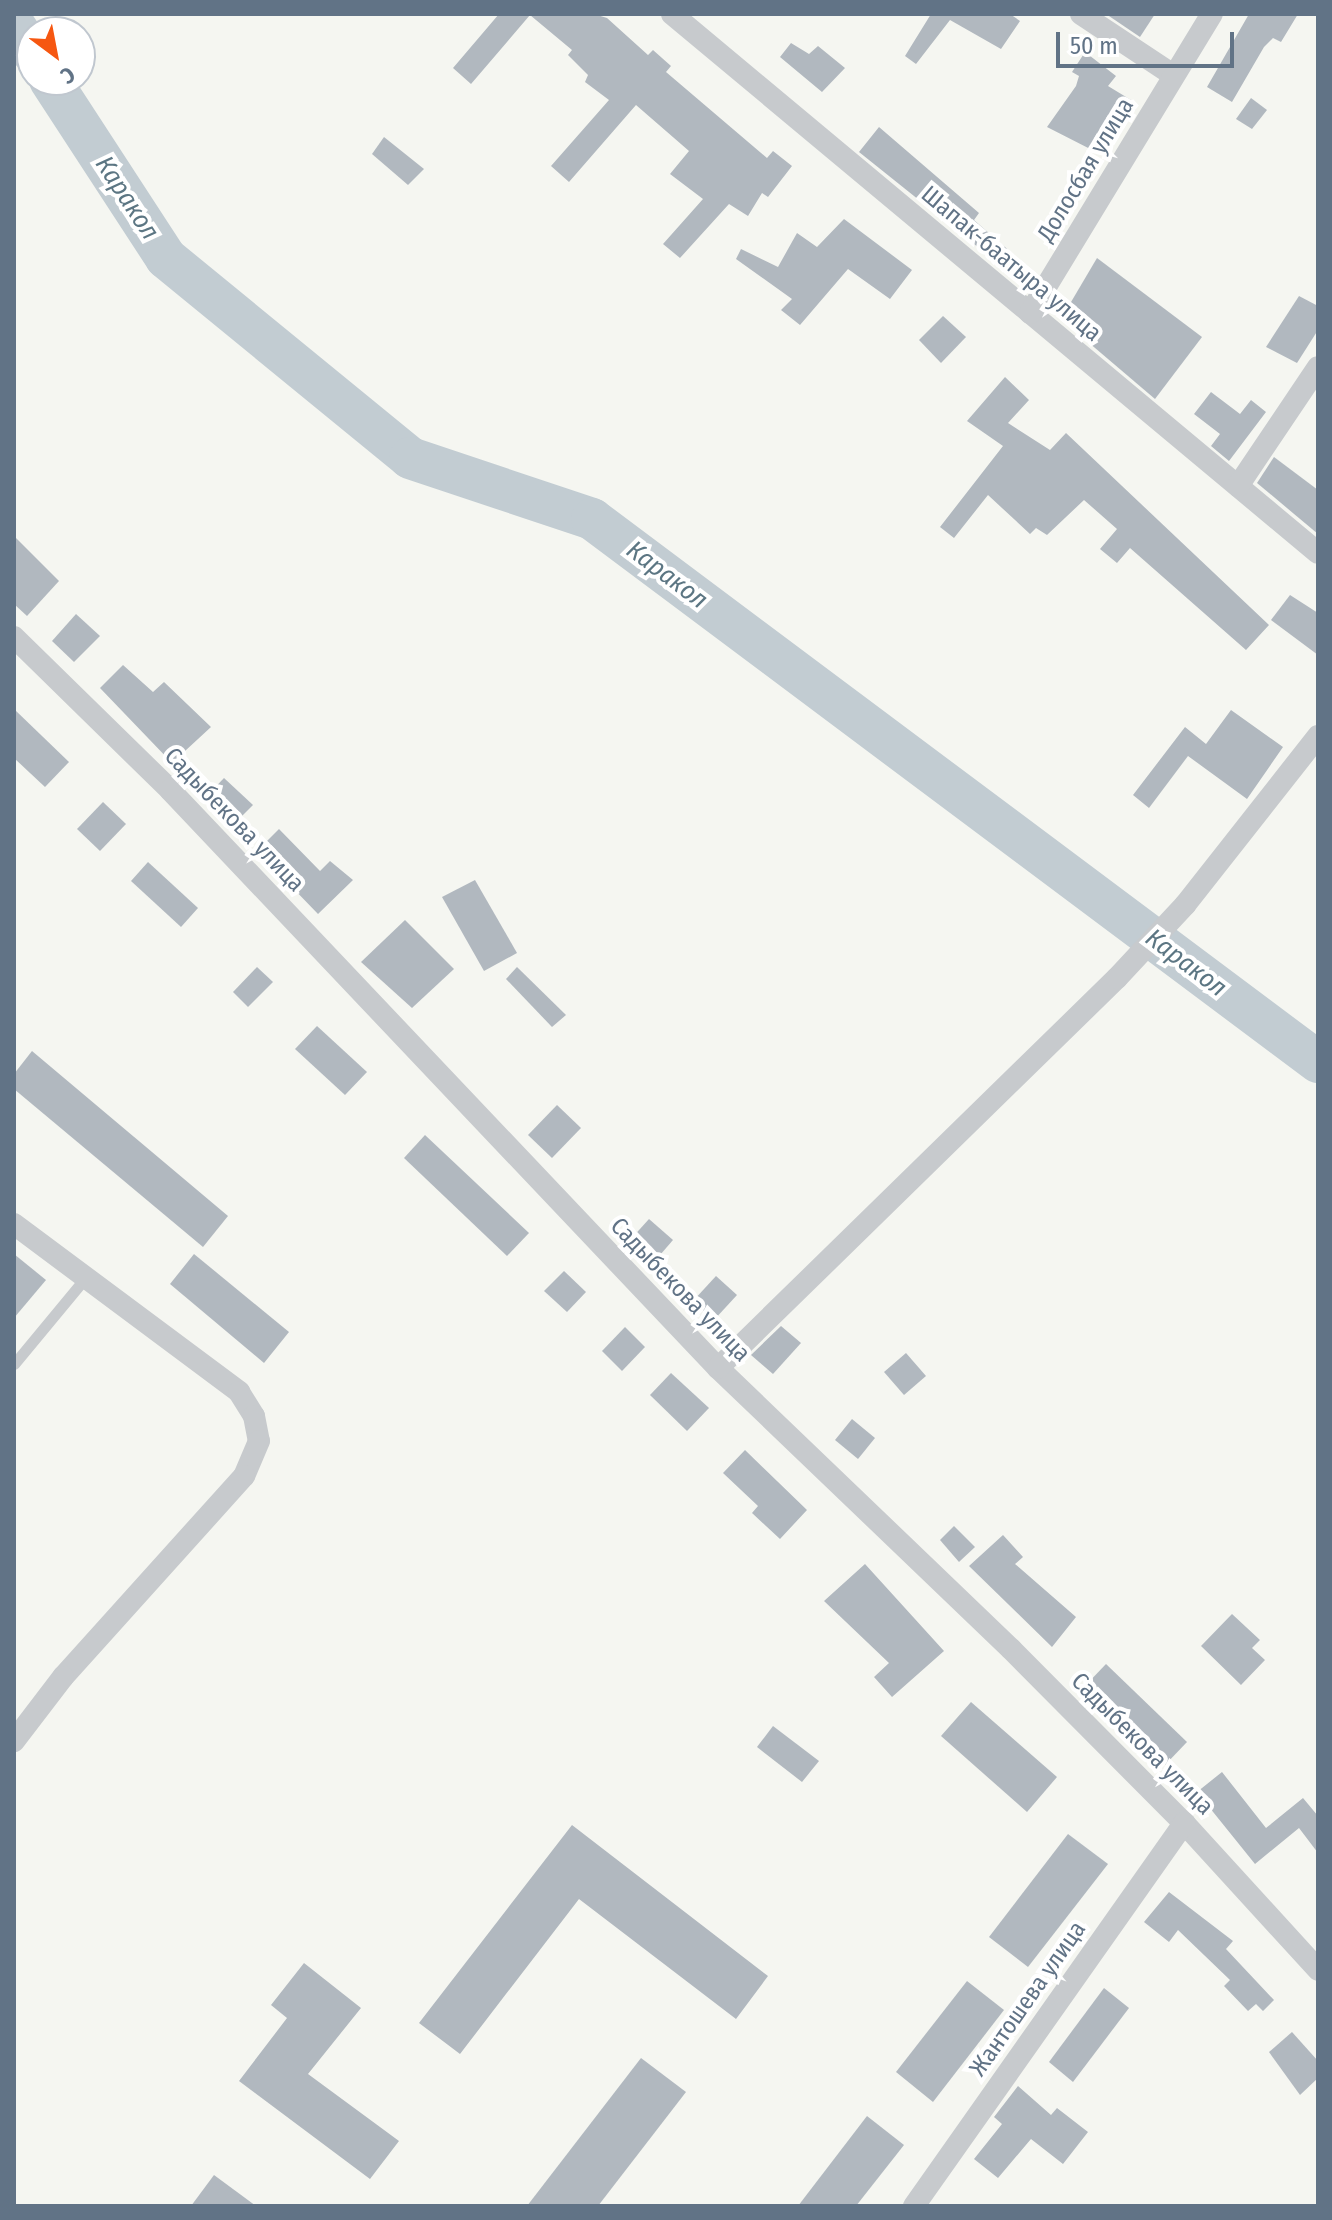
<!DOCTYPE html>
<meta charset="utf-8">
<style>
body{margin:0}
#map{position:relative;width:1332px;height:2220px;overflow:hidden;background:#f5f6f1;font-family:"Fira Sans Condensed",sans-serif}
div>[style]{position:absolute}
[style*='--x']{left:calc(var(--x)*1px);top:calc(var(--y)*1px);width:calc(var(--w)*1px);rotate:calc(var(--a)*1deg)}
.river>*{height:42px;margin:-21px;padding:0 21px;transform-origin:21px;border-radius:21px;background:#c2ccd2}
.building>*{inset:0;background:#b1b8bf}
.lane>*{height:11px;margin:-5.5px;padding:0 5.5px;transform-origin:5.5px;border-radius:5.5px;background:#c7cacd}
.street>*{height:22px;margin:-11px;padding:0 11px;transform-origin:11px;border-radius:11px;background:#c7cacd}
span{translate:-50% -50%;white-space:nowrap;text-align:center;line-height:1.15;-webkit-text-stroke:8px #fff;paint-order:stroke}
.street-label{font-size:24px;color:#617386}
.water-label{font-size:26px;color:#5c7683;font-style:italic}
.frame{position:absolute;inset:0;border:16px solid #617386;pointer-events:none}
.north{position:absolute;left:16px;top:16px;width:80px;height:80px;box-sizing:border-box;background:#fff;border:2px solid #c0c7cf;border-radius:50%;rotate:148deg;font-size:22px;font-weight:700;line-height:32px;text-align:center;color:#617386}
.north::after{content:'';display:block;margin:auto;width:28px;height:36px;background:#f65711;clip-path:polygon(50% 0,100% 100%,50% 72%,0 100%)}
.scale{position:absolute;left:1056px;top:32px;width:178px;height:36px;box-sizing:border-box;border:4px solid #617386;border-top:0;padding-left:10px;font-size:24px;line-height:28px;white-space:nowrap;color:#617386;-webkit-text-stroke:6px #fff;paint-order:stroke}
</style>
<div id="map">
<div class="river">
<i style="--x:14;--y:25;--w:32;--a:56"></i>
<i style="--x:50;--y:80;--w:212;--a:56.9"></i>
<i style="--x:166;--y:258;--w:315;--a:39.3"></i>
<i style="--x:410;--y:458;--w:192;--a:18.5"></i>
<i style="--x:592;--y:519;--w:907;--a:36.79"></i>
</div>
<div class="building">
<i style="clip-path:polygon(499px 14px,594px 14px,607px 18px,648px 55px,653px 50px,671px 66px,666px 72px,767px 158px,773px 151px,792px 166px,768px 197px,762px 193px,748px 216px,729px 204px,680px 258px,663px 244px,703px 199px,670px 174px,689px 151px,636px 105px,569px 182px,551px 166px,609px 100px,585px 82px,588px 75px,568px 55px,572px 50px,530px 15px,471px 84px,453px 68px)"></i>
<i style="clip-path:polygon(931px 14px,1010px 14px,1020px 21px,1001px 49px,950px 20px,916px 64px,905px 56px)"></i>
<i style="clip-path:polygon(1106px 14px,1155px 14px,1140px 37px)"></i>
<i style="clip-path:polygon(1249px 14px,1298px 14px,1281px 42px,1273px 38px,1264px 47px,1232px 102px,1207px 87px)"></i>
<i style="clip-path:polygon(791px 43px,809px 54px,818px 46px,845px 68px,822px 92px,780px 57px)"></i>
<i style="clip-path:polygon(1085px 52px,1116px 76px,1108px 86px,1131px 100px,1098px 153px,1047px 127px,1076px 86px,1079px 76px,1072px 72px)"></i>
<i style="clip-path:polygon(1251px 98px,1267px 110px,1252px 129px,1236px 119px)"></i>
<i style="clip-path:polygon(879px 127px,979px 213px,974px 220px,1037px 275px,1029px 288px,859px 152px)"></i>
<i style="clip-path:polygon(384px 137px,424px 169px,408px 185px,372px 154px)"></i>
<i style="clip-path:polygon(844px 219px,912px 270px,890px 299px,848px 269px,800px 325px,781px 310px,792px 299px,736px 259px,741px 249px,778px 267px,797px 233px,817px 247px)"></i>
<i style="clip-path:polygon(1097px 258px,1202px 337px,1155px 399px,1061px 319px)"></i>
<i style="clip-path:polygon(1299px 296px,1318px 306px,1318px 330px,1297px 363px,1266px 347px)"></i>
<i style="clip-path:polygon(943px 316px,966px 337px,941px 363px,919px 340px)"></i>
<i style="clip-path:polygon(1005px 377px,1029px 400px,1008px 423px,1050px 450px,1066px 433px,1269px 625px,1246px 650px,1130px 548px,1117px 563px,1100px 549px,1117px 529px,1084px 500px,1047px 535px,1036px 528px,1030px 534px,988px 495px,954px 538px,940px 527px,1003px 446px,967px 421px)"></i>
<i style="clip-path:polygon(1211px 392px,1240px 414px,1251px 400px,1266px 412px,1229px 461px,1211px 446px,1220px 434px,1194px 414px)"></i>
<i style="clip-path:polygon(1274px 457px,1318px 490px,1318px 534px,1257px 483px)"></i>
<i style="clip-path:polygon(14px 536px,59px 581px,27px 616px,14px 604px)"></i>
<i style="clip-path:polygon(1290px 595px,1318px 613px,1318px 655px,1271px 620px)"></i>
<i style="clip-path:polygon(76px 614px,100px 636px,74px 662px,52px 641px)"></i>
<i style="clip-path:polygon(123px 665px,153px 692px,164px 682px,211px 727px,172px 763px,100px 688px)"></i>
<i style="clip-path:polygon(14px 709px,69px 762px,45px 787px,14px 758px)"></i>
<i style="clip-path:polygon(1231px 710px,1283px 747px,1247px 799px,1188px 756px,1149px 808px,1133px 795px,1185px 727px,1206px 744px)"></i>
<i style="clip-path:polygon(224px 778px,253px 805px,232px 826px,204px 799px)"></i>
<i style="clip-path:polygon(103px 802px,126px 824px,100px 851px,77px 829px)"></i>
<i style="clip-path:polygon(279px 829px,320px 871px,330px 861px,353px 880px,318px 914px,257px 851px)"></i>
<i style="clip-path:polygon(148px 862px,198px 908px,181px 927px,131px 881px)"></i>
<i style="clip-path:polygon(475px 880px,517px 953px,484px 971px,442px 897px)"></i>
<i style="clip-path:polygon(405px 920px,454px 969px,412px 1008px,361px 962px)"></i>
<i style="clip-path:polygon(257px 967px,273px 982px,248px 1007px,233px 992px)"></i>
<i style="clip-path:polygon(517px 967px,566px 1015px,552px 1027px,506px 979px)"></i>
<i style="clip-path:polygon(317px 1026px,367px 1072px,345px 1095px,295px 1049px)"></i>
<i style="clip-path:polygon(32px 1051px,228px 1216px,203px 1247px,14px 1089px,14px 1074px)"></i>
<i style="clip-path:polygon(557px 1105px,581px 1128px,552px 1158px,528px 1135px)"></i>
<i style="clip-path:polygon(425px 1135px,529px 1233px,507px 1256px,404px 1158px)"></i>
<i style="clip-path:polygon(649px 1219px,673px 1240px,654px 1262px,630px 1240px)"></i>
<i style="clip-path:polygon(14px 1254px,46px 1280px,14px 1318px)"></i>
<i style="clip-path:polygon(194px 1254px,289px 1332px,264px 1363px,170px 1284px)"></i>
<i style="clip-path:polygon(564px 1271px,586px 1292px,567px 1312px,544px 1291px)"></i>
<i style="clip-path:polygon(716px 1276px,737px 1295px,714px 1320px,693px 1301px)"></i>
<i style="clip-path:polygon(781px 1326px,801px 1343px,773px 1374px,751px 1355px)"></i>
<i style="clip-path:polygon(625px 1327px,645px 1347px,622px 1371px,602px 1351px)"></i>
<i style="clip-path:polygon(906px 1353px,926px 1376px,904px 1395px,884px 1372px)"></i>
<i style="clip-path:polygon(671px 1373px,709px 1408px,687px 1431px,650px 1395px)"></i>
<i style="clip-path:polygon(852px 1419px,875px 1438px,858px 1459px,835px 1440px)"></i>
<i style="clip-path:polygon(745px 1450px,807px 1510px,780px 1539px,752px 1513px,758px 1506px,723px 1473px)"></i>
<i style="clip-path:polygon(954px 1526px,975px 1547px,959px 1562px,940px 1540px)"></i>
<i style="clip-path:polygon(1003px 1535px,1023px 1557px,1015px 1564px,1076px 1617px,1052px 1647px,969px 1566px)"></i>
<i style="clip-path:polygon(865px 1564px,944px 1651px,892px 1697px,874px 1677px,889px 1663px,824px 1601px)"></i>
<i style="clip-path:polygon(1232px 1614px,1260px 1640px,1252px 1648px,1265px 1660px,1241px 1685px,1201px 1646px)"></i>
<i style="clip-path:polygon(1106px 1664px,1187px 1742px,1165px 1765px,1084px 1687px)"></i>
<i style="clip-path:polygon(971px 1702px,1057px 1777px,1027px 1812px,941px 1736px)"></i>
<i style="clip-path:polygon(773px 1726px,819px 1761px,802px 1782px,757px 1747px)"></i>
<i style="clip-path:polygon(1222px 1772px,1266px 1828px,1303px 1798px,1318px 1816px,1318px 1853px,1299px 1828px,1255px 1864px,1197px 1792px)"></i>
<i style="clip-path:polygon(572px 1825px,768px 1976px,736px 2019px,579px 1899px,460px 2054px,419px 2023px)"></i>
<i style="clip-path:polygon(1068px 1834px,1108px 1864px,1028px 1967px,989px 1937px)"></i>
<i style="clip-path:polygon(1169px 1892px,1233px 1941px,1226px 1949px,1274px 2000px,1263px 2011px,1256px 2004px,1248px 2011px,1224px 1986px,1230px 1980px,1178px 1930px,1169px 1942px,1144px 1922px)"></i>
<i style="clip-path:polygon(304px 1963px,361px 2008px,308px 2074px,399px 2141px,370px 2179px,239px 2081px,287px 2018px,271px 2005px)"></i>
<i style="clip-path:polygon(967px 1981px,1004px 2010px,933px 2102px,896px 2072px)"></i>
<i style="clip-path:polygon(1104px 1988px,1129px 2008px,1073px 2082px,1049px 2062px)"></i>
<i style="clip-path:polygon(1292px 2032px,1318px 2061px,1318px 2078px,1300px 2095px,1269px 2052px)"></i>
<i style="clip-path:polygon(641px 2058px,686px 2092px,598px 2206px,527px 2206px)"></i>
<i style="clip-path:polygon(1018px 2086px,1051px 2115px,1057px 2108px,1088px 2132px,1063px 2164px,1031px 2139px,998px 2178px,974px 2159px,1002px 2124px,994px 2117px)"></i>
<i style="clip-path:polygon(867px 2116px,904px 2145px,856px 2206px,798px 2206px)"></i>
<i style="clip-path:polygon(214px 2175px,256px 2206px,191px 2206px)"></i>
</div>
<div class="lane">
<i style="--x:14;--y:1364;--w:113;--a:-50.4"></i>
</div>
<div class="street">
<i style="--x:672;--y:14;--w:841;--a:39.84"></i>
<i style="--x:1081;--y:14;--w:110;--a:33.5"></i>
<i style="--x:1030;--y:313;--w:350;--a:-58.7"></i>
<i style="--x:1238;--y:486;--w:143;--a:-56.1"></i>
<i style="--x:14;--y:637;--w:219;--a:44.4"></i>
<i style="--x:170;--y:790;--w:796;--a:46.53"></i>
<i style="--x:718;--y:1368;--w:406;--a:43.8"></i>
<i style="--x:1011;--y:1649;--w:245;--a:45.2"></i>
<i style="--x:1184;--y:1823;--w:199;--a:47.6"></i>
<i style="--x:14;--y:1224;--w:281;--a:36.7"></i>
<i style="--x:239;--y:1392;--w:28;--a:58"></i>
<i style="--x:254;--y:1416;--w:25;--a:79"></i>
<i style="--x:259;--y:1441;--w:38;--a:113"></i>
<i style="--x:244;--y:1476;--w:270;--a:132"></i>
<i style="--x:63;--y:1677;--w:81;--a:127.4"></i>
<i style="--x:718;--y:1368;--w:558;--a:-44.35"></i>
<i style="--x:1117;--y:978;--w:100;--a:-47"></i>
<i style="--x:1185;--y:905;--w:215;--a:-51.8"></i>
<i style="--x:914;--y:2206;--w:469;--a:-54.8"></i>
</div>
<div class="street-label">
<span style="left:1086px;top:170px;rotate:-59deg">Долосбая улица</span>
<span style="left:1011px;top:264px;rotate:40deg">Шапак-баатыра улица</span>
<span style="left:234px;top:820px;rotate:46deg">Садыбекова улица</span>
<span style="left:680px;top:1290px;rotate:46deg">Садыбекова улица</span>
<span style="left:1142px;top:1744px;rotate:45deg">Садыбекова улица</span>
<span style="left:1028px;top:1999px;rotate:-55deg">Жантошева улица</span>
</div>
<div class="water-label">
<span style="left:127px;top:198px;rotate:57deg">Каракол</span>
<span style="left:667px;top:575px;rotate:37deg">Каракол</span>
<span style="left:1186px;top:963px;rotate:37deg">Каракол</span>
</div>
<div class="frame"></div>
<div class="north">С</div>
<div class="scale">50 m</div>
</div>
